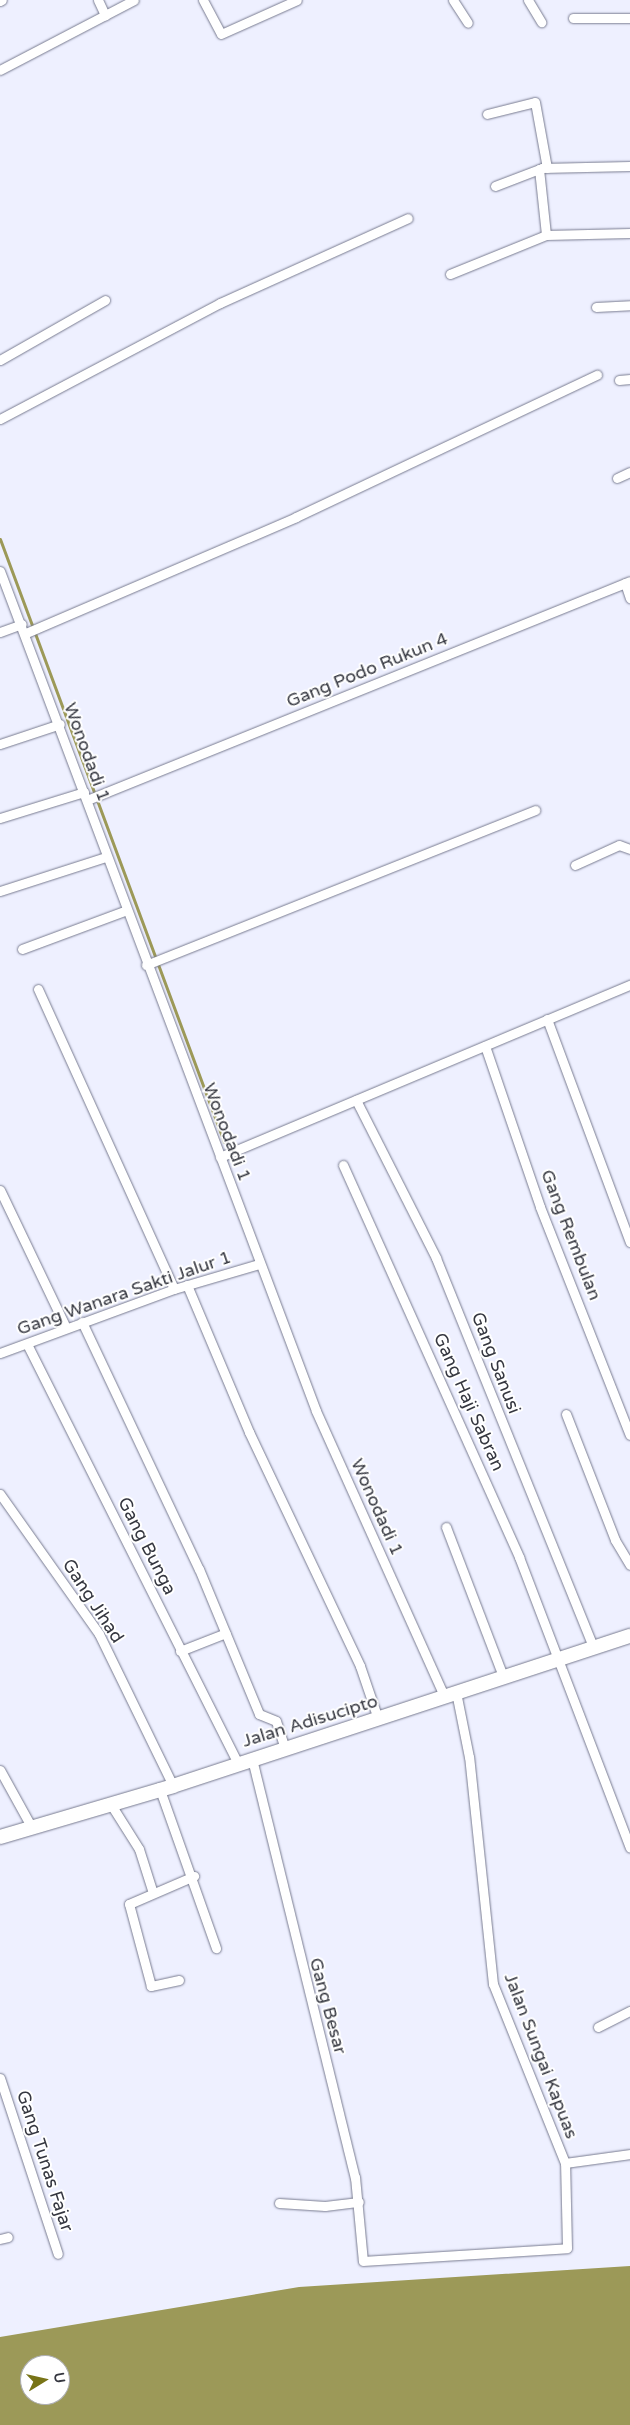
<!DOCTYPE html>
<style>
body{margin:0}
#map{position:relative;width:630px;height:2425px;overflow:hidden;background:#eef0ff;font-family:"Varela Round",sans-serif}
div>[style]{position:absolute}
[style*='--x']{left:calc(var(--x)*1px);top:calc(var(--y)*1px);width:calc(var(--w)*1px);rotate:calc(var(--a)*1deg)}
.water>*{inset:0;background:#9c9958}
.stream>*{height:3px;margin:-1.5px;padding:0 1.5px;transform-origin:1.5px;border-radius:1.5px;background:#9c9958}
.roads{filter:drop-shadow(0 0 1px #787b90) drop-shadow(0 0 1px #787b90)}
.minor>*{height:9px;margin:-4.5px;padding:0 4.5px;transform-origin:4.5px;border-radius:4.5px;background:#fff}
.secondary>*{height:14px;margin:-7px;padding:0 7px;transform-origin:7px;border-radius:7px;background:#fff}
span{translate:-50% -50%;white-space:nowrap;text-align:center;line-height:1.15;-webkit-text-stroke:4px #fff;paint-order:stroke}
.street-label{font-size:18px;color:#353740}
.north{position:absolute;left:20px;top:2355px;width:50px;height:50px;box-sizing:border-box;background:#fff;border:1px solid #aeafb3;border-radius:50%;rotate:81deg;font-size:14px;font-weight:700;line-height:20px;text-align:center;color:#353740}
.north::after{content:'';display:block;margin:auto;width:18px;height:22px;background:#787417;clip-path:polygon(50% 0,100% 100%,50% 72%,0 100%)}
</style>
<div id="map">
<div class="water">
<i style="clip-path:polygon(evenodd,630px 2266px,630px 2425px,0 2425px,0 2337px,299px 2287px,630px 2266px,30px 2365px,60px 2365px,60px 2395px,30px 2395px,30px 2365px)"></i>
</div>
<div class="stream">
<i style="--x:0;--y:539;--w:643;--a:69.62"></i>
</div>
<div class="roads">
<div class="minor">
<i style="--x:98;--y:0;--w:17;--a:65"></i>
<i style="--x:203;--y:0;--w:38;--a:62"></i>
<i style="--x:221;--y:34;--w:83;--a:-24.1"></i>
<i style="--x:453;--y:0;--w:27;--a:57"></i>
<i style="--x:528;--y:0;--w:26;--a:59"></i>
<i style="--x:0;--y:1;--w:2;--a:-27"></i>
<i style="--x:573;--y:18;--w:57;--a:0"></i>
<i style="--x:0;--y:70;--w:151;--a:-27.6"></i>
<i style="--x:487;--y:114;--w:49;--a:-14"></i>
<i style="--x:535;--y:102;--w:67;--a:79.7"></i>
<i style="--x:539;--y:169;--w:66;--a:83.9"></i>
<i style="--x:495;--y:186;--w:50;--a:-21"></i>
<i style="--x:542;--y:168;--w:88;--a:-1.3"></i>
<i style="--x:450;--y:274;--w:104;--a:-22.1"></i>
<i style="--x:546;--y:235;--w:84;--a:-1.4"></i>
<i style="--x:596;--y:307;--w:34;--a:-3"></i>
<i style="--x:0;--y:360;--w:121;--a:-29.7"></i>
<i style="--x:619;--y:380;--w:11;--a:-5"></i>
<i style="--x:0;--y:419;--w:249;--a:-27.8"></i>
<i style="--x:220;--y:303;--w:206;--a:-24.3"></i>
<i style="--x:617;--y:478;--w:14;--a:-25"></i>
<i style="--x:0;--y:571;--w:897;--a:69.38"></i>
<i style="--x:316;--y:1411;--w:312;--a:65.8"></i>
<i style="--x:625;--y:583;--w:16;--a:72"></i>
<i style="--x:0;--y:632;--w:23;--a:-20"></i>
<i style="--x:26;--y:633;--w:294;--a:-23.2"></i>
<i style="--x:296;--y:517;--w:333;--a:-25.3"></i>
<i style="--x:0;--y:744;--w:63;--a:-18.4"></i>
<i style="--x:87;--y:800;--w:585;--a:-21.96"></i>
<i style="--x:0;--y:818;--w:88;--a:-17.2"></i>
<i style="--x:575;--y:865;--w:48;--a:-24.4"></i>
<i style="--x:619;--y:845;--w:12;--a:20"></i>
<i style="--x:0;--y:891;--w:111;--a:-17.8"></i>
<i style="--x:22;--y:949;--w:112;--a:-20.4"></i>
<i style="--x:146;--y:965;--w:419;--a:-21.7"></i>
<i style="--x:38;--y:989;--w:329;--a:65.6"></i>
<i style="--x:547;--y:1019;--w:238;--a:69.6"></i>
<i style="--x:485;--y:1046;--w:170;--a:71.1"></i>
<i style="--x:540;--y:1207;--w:245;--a:68.5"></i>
<i style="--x:356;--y:1100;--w:177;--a:63.1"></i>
<i style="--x:436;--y:1258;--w:417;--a:68"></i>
<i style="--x:220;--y:1157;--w:445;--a:-22.8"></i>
<i style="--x:343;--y:1165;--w:430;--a:65.8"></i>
<i style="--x:519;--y:1557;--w:311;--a:69.1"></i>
<i style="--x:0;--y:1190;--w:153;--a:64.4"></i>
<i style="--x:187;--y:1285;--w:160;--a:67.1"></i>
<i style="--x:249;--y:1432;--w:259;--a:64.6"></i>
<i style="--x:360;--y:1666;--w:56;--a:71.2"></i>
<i style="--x:82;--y:1322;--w:273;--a:64.7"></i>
<i style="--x:199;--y:1569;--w:157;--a:67.5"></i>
<i style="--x:259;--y:1714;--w:18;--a:22"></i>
<i style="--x:276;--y:1721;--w:28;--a:72"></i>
<i style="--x:27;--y:1344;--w:469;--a:63.3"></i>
<i style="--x:0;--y:1353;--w:185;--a:-20.2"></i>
<i style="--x:174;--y:1289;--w:89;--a:-16.4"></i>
<i style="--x:566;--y:1414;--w:135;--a:68.7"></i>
<i style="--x:615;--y:1540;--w:29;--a:59"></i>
<i style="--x:0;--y:1494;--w:171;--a:54.7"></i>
<i style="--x:99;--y:1634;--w:169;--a:64"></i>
<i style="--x:446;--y:1527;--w:160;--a:69.1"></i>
<i style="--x:180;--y:1651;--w:49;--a:-21.4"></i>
<i style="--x:252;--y:1759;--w:431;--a:76.2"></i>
<i style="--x:355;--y:2177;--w:84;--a:84.6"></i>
<i style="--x:363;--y:2261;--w:204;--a:-3.6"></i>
<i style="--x:567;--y:2248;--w:85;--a:-91.3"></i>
<i style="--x:565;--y:2163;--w:193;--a:-111.9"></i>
<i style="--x:493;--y:1984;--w:228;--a:-96"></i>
<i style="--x:469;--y:1757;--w:66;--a:-101.3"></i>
<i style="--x:0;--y:1770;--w:66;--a:61.1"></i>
<i style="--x:159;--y:1787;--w:171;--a:70.5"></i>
<i style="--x:110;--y:1803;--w:54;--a:57.8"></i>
<i style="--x:139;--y:1849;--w:43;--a:72.4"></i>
<i style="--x:179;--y:1980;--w:29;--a:168"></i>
<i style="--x:151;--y:1986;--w:85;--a:-105"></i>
<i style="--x:129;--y:1904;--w:71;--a:-23.3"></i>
<i style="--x:598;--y:2027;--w:36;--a:-27"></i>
<i style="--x:0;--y:2078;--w:185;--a:71.8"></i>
<i style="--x:565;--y:2163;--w:66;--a:-7.9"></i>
<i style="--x:279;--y:2203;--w:46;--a:3.7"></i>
<i style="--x:325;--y:2206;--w:34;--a:-7"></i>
<i style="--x:0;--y:2239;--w:8;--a:-14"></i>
</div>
<div class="secondary">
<i style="--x:0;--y:1837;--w:180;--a:-16.4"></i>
<i style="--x:173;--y:1786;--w:481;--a:-18.2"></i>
</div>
</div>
<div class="street-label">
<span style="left:367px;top:670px;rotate:-22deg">Gang Podo Rukun 4</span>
<span style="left:87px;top:752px;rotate:70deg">Wonodadi 1</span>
<span style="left:227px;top:1132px;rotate:69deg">Wonodadi 1</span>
<span style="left:571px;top:1235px;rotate:69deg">Gang Rembulan</span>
<span style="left:124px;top:1293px;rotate:-19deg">Gang Wanara Sakti Jalur 1</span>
<span style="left:496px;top:1363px;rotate:69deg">Gang Sanusi</span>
<span style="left:469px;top:1402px;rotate:66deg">Gang Haji Sabran</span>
<span style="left:377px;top:1507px;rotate:66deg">Wonodadi 1</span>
<span style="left:147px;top:1546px;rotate:63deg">Gang Bunga</span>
<span style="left:93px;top:1601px;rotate:57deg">Gang Jihad</span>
<span style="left:310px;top:1721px;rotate:-17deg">Jalan Adisucipto</span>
<span style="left:328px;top:2006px;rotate:75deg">Gang Besar</span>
<span style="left:541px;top:2056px;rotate:69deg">Jalan Sungai Kapuas</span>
<span style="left:45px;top:2161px;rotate:72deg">Gang Tunas Fajar</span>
</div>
<div class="north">U</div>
</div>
